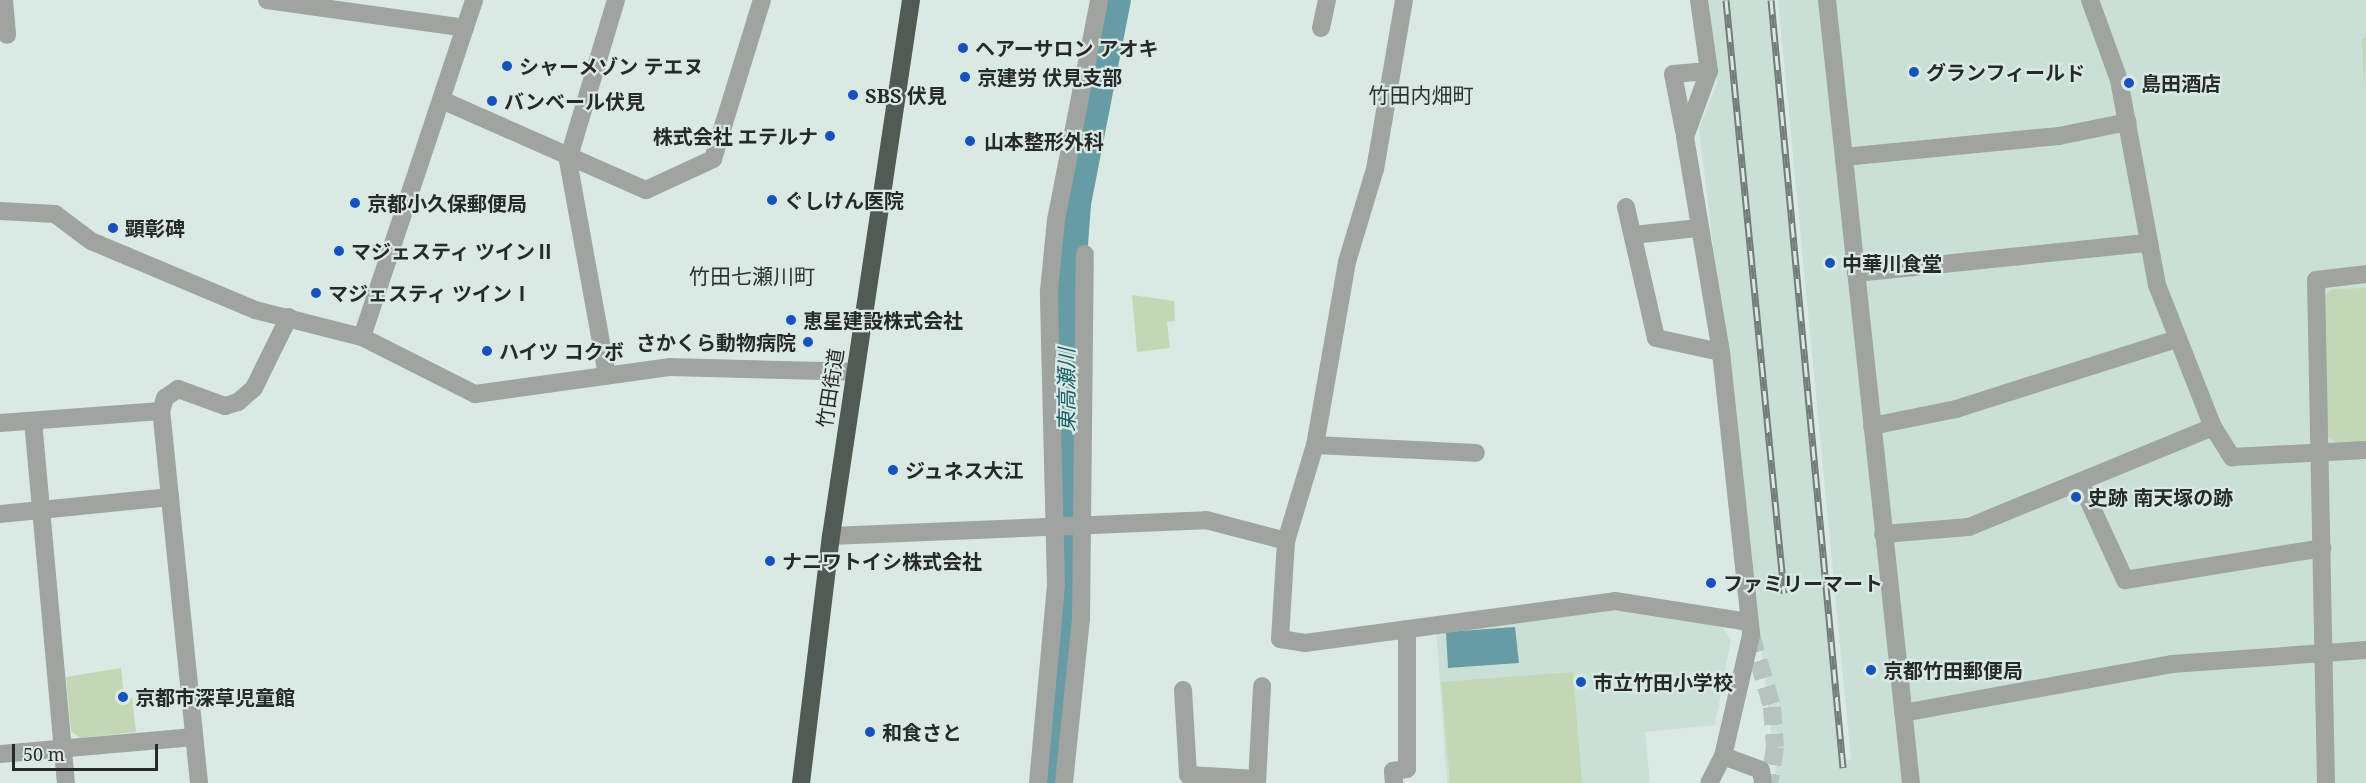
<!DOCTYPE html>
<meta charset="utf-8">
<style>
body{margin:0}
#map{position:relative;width:2366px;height:783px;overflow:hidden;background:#dbe9e4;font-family:"Noto Serif","Noto Sans JP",serif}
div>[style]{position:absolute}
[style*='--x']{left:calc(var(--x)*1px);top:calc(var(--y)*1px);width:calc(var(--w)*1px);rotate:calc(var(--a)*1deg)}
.built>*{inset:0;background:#cae0d7}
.green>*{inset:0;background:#c2d8b5}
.water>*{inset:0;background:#689ca4}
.river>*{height:34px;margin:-17px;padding:0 17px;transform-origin:17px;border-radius:17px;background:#689ca4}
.minor-tunnel>*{height:18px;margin-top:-9px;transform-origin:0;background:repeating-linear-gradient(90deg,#b7c3bf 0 18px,transparent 0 27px)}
.minor>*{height:18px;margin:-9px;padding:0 9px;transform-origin:9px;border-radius:9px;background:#9fa4a0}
.highway>*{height:18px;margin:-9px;padding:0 9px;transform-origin:9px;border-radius:9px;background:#515a53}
.rail>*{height:7px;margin-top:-3.5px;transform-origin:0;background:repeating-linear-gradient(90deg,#dbe9e4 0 14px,#737c78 0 28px);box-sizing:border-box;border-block:2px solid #737c78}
.dots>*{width:16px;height:16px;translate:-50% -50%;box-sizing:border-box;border:3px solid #dbe9e4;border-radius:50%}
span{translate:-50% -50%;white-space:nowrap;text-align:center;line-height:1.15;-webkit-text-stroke:4.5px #dbe9e4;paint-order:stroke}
.poi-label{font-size:20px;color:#262b29;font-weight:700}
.left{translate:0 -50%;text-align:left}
.right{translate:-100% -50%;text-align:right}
.street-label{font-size:20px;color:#262b29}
.neighbourhood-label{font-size:21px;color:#293430}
.water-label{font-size:21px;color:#165f67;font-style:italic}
.scale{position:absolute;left:12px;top:744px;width:146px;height:27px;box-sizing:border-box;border:3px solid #262b29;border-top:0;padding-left:8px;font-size:18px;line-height:21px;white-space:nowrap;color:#262b29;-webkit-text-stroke:4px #dbe9e4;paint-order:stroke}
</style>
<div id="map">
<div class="built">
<i style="clip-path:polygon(1709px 0,1770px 0,1842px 761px,1851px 760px,1778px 0,2366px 0,2366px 783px,1777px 783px,1699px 128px,1717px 83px)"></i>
<i style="clip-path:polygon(1603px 609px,1718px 621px,1731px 640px,1715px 725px,1645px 732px,1650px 783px,1447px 783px,1436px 627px)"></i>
</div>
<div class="green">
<i style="clip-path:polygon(2362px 38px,2366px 38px,2364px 92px)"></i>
<i style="clip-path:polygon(2366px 288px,2366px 443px,2339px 445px,2327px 436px,2324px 297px,2332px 289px)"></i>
<i style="clip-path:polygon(1132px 295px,1174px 301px,1175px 321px,1167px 322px,1170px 348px,1137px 352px)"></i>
<i style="clip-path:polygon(121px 668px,124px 697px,132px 697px,136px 732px,80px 738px,71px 731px,66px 677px)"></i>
<i style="clip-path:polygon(1573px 672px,1582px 783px,1450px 783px,1441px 682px)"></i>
</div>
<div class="water">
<i style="clip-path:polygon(1515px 627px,1519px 663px,1448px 668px,1446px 632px)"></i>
</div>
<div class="river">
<i style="--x:1054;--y:783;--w:185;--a:-86"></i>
<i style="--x:1067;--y:598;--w:274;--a:-90.4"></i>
<i style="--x:1065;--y:324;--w:121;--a:-85.7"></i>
<i style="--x:1074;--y:203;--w:207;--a:-78.9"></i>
</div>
<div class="minor-tunnel">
<i style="--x:1751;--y:635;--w:75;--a:73.7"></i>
<i style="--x:1772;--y:707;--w:40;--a:85.7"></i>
<i style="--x:1775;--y:747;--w:36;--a:99"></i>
</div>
<div class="minor">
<i style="--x:4;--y:0;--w:35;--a:85"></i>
<i style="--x:267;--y:0;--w:200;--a:8"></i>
<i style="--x:1404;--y:0;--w:171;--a:99.7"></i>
<i style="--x:1375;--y:169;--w:97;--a:106.8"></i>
<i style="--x:1347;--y:262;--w:186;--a:99.9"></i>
<i style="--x:1315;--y:445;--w:100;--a:106.8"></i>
<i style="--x:1286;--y:541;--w:98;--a:93.5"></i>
<i style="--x:1280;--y:639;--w:25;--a:9"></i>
<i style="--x:1305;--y:643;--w:313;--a:-7.7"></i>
<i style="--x:1615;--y:601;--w:136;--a:8.9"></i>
<i style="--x:1699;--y:0;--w:72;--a:82"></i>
<i style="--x:1709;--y:71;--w:70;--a:110"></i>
<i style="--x:1685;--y:137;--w:218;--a:80.5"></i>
<i style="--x:1721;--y:352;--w:285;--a:83.9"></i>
<i style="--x:1751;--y:635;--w:124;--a:103"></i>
<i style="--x:1723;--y:756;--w:30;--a:117"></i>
<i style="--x:1827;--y:0;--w:787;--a:83.88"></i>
<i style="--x:2090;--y:0;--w:85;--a:70.1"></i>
<i style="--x:2119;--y:80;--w:208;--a:79.5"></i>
<i style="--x:2157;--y:285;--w:153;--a:68.5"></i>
<i style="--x:2213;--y:427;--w:36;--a:58"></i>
<i style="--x:2232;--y:457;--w:134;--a:-3"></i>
<i style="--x:1321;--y:28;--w:29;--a:-78"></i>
<i style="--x:444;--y:101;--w:221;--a:23.8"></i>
<i style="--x:646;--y:190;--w:74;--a:-24.8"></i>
<i style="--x:713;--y:159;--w:166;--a:-72.9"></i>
<i style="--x:1684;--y:131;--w:58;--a:-100.9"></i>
<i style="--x:1673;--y:74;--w:36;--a:-5"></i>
<i style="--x:1844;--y:157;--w:216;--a:-5.6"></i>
<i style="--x:2059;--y:136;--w:70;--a:-11.5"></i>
<i style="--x:1626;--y:207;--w:134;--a:77.1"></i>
<i style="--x:1656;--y:338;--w:66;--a:12.2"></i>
<i style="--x:0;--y:211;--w:55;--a:3.1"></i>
<i style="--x:55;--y:214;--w:45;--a:36.9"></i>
<i style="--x:91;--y:241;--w:178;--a:22.8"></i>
<i style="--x:255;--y:310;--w:110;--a:14.2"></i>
<i style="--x:362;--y:337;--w:127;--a:26.8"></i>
<i style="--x:475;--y:394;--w:196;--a:-7.9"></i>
<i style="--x:669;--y:367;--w:186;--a:1.5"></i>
<i style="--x:1633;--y:235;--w:64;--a:-6.2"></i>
<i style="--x:1856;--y:273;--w:294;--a:-5.9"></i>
<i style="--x:362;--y:337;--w:355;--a:-71.6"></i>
<i style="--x:607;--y:375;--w:219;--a:-100.3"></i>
<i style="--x:568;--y:160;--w:167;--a:-73.3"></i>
<i style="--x:33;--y:421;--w:364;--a:84.8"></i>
<i style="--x:0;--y:423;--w:161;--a:-4.3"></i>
<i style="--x:1872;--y:426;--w:86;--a:-11.4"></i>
<i style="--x:1956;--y:409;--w:229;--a:-17.6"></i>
<i style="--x:1315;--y:445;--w:161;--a:2.8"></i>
<i style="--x:2080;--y:482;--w:108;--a:65.3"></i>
<i style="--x:2125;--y:580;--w:200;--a:-9.2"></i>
<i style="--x:0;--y:514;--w:171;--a:-5.7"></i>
<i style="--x:1883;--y:534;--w:86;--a:-4.7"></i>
<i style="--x:1969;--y:527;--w:264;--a:-22.3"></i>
<i style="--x:831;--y:536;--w:375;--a:-2.4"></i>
<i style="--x:1206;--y:520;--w:83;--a:14.7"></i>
<i style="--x:1183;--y:690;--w:85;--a:86.6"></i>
<i style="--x:1188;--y:775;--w:69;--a:3.3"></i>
<i style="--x:1903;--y:713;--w:273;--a:-10.3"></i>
<i style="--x:2172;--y:664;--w:195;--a:-4.1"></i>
<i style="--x:0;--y:754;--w:195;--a:-5"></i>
<i style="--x:1723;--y:756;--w:40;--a:20.2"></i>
<i style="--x:1761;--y:770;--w:13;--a:81"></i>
<i style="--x:199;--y:783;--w:374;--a:-95.8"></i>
<i style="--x:161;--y:411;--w:14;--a:-73"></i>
<i style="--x:165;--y:398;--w:16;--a:-35"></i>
<i style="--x:178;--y:389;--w:50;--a:19.9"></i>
<i style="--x:225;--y:406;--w:14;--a:-17"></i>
<i style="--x:238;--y:402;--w:21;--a:-41"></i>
<i style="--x:254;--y:388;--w:79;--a:-63.8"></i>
<i style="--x:1038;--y:783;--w:199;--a:-84.8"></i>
<i style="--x:1056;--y:585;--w:294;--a:-91.4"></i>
<i style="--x:1049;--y:291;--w:71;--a:-84.4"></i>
<i style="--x:1056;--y:220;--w:224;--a:-78.9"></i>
<i style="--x:1064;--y:783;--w:165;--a:-84.1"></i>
<i style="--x:1081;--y:619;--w:365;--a:-89.4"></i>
<i style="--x:1257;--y:783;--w:97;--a:-87"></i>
<i style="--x:1394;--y:783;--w:12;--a:-95"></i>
<i style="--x:1393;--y:771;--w:14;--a:-8"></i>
<i style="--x:1407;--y:769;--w:140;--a:-90"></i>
<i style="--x:2326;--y:783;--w:503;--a:-91.14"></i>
<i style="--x:2316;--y:280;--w:50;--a:-6.8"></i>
</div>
<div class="highway">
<i style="--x:801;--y:783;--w:249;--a:-83.1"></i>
<i style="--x:831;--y:536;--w:542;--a:-81.51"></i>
</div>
<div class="rail">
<i style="--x:1726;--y:0;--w:596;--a:84.41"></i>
<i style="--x:1771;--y:0;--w:771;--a:84.64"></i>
</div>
<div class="dots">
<i style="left:963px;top:48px;background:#1651bd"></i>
<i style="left:507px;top:66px;background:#1651bd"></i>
<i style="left:1914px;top:72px;background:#1651bd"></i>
<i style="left:965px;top:77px;background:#1651bd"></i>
<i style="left:2129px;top:83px;background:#1651bd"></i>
<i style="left:853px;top:95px;background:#1651bd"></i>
<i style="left:492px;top:101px;background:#1651bd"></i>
<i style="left:830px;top:136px;background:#1651bd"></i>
<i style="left:970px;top:141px;background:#1651bd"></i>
<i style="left:772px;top:200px;background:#1651bd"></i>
<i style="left:355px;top:203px;background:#1651bd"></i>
<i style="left:113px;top:228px;background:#1651bd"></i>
<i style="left:339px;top:251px;background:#1651bd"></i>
<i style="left:1830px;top:263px;background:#1651bd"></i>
<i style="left:316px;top:293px;background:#1651bd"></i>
<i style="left:791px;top:320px;background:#1651bd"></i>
<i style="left:808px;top:342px;background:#1651bd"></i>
<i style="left:487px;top:351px;background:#1651bd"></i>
<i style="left:893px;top:470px;background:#1651bd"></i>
<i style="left:2076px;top:497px;background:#1651bd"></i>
<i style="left:770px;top:561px;background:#1651bd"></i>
<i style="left:1711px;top:583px;background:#1651bd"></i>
<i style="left:1871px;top:670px;background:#1651bd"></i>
<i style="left:1581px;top:682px;background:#1651bd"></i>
<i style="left:123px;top:697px;background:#1651bd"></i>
<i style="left:870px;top:732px;background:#1651bd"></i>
</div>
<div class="poi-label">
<span class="left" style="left:975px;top:48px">ヘアーサロン アオキ</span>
<span class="left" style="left:519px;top:66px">シャーメゾン テエヌ</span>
<span class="left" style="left:1926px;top:72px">グランフィールド</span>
<span class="left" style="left:977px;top:77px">京建労 伏見支部</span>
<span class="left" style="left:2141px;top:83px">島田酒店</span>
<span class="left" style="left:865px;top:95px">SBS 伏見</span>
<span class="left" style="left:504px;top:101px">バンベール伏見</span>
<span class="right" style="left:818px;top:136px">株式会社 エテルナ</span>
<span class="left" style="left:984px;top:141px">山本整形外科</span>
<span class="left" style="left:784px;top:200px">ぐしけん医院</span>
<span class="left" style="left:367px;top:203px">京都小久保郵便局</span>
<span class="left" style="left:125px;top:228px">顕彰碑</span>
<span class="left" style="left:351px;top:251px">マジェスティ ツインⅡ</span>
<span class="left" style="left:1842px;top:263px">中華川食堂</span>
<span class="left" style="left:328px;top:293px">マジェスティ ツインⅠ</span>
<span class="left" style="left:803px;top:320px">恵星建設株式会社</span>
<span class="right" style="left:796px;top:342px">さかくら動物病院</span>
<span class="left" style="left:499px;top:351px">ハイツ コクボ</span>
<span class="left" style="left:905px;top:470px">ジュネス大江</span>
<span class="left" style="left:2088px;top:497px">史跡 南天塚の跡</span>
<span class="left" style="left:782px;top:561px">ナニワトイシ株式会社</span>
<span class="left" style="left:1723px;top:583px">ファミリーマート</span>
<span class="left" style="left:1883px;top:670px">京都竹田郵便局</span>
<span class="left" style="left:1593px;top:682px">市立竹田小学校</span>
<span class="left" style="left:135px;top:697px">京都市深草児童館</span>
<span class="left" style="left:882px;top:732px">和食さと</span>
</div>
<div class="street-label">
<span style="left:830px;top:388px;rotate:-81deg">竹田街道</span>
</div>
<div class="neighbourhood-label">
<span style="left:1421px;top:95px">竹田内畑町</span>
<span style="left:752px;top:276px">竹田七瀬川町</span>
</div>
<div class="water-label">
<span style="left:1066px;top:390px;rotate:-90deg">東高瀬川</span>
</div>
<div class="scale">50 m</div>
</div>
